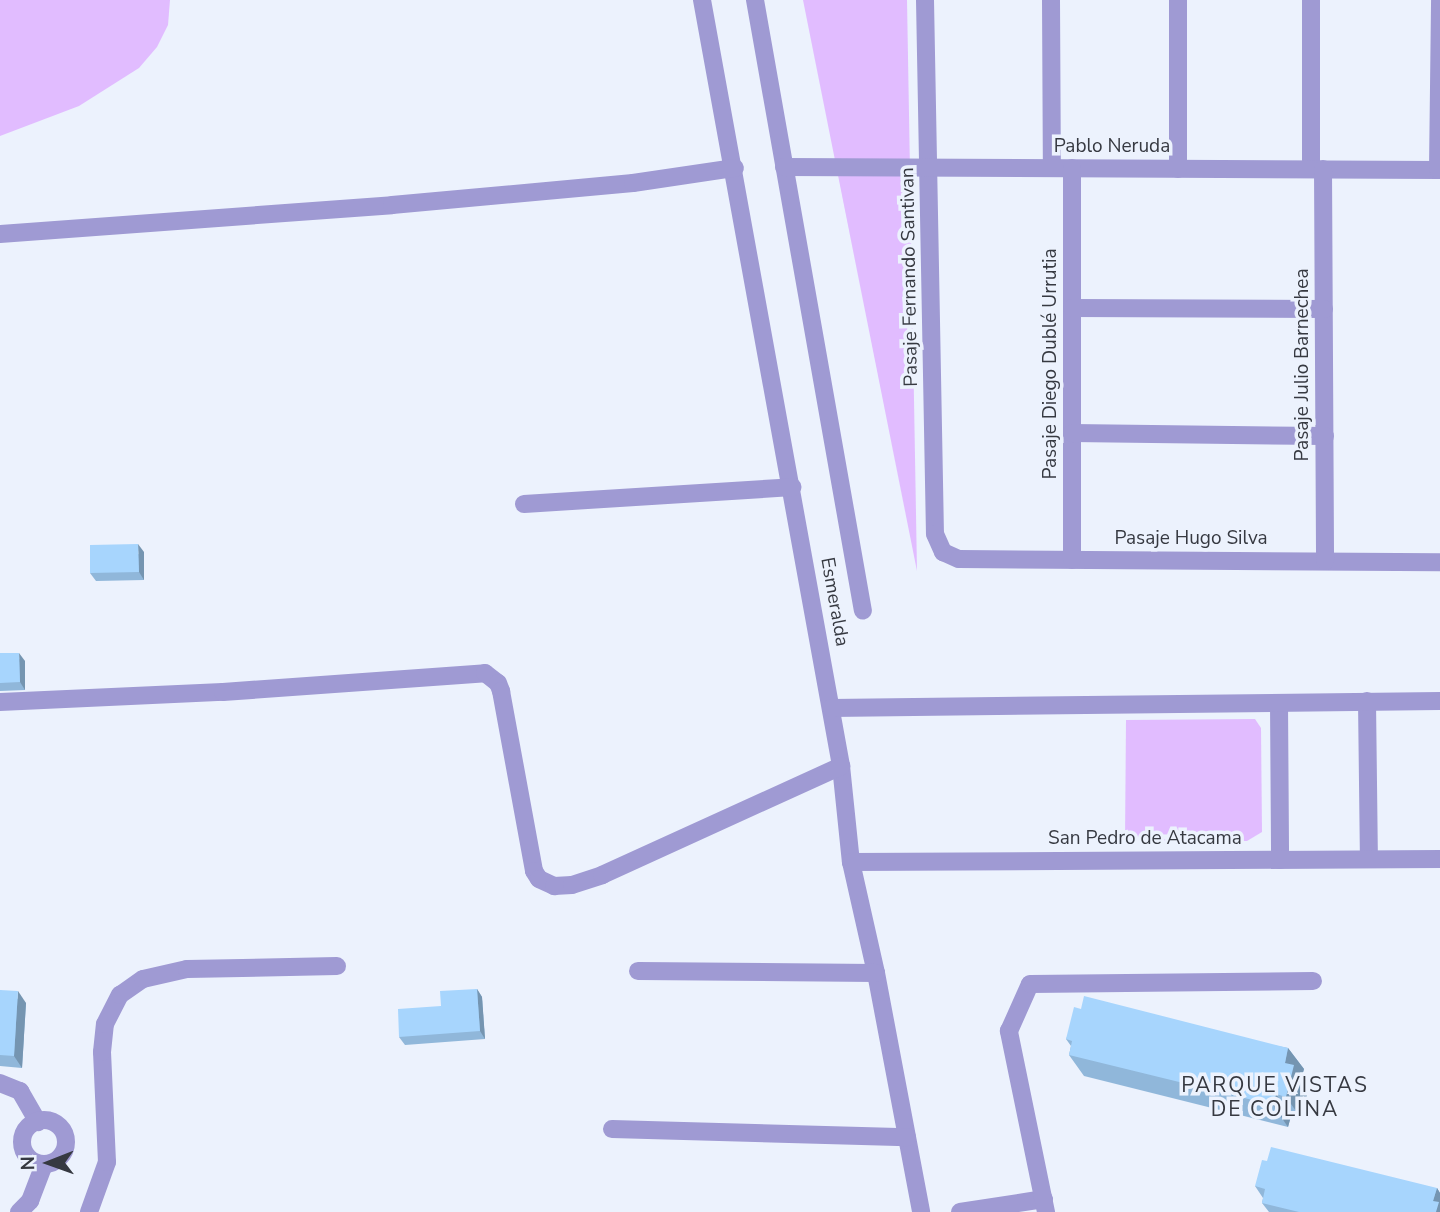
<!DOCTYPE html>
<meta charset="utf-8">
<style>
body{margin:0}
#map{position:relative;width:1440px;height:1212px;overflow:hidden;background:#ecf2fd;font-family:"Nunito Sans",sans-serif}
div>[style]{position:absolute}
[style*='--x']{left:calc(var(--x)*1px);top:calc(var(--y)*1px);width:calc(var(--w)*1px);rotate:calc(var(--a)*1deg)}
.green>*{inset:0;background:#e1bcff}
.minor>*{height:18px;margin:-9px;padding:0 9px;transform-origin:9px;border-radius:9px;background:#9f9ad3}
.minor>.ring{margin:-9px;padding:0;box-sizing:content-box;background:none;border:18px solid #9f9ad3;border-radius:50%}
.wall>*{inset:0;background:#90b7da}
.shaded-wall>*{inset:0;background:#7595b1}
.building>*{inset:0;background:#a7d5fd}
span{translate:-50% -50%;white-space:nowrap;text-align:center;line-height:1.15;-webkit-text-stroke:7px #ecf2fd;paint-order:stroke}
.street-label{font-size:19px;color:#363941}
.neighbourhood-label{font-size:21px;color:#363941;letter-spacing:2px}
.north{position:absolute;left:14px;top:1128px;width:70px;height:70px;-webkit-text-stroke:5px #ecf2fd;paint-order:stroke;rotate:269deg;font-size:19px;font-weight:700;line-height:28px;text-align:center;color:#363941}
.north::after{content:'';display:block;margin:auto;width:24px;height:32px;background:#363941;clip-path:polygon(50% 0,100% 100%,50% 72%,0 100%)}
</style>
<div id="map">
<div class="green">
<i style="clip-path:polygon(0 0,170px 0,168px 25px,157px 47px,139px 68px,79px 106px,0 136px)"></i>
<i style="clip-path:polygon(803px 0,907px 0,917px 571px)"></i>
<i style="clip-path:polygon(1255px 719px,1261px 728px,1262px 832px,1247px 841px,1125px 841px,1126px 720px)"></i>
</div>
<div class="minor">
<i style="--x:702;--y:0;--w:779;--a:79.71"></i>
<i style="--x:841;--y:766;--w:97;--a:84.1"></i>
<i style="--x:851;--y:862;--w:114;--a:77.3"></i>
<i style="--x:876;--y:973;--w:243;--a:79.3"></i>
<i style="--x:755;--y:0;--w:620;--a:79.98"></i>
<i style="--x:925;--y:0;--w:534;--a:88.93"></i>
<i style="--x:935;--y:534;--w:20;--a:66"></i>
<i style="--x:943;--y:552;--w:17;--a:24"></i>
<i style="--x:959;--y:559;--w:481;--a:0.4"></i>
<i style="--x:1051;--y:0;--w:168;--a:89.7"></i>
<i style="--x:1311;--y:0;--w:169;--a:90"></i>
<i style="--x:784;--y:167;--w:656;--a:0.26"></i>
<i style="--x:1072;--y:168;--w:392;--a:90"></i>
<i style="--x:1178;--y:169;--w:169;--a:-90"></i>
<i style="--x:1323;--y:169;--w:392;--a:89.7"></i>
<i style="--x:1438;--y:169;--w:169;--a:-89.3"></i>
<i style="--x:0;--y:234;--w:393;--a:-4.2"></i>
<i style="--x:392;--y:205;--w:242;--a:-5.2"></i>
<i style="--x:633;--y:183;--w:103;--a:-8.4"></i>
<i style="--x:1072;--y:308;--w:252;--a:0.2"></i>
<i style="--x:1072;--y:433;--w:253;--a:0.7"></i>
<i style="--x:524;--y:504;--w:269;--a:-3.6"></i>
<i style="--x:1367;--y:701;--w:158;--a:89.3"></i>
<i style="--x:0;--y:702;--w:223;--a:-2.6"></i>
<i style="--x:223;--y:692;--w:263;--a:-4.1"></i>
<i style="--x:485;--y:673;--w:16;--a:38"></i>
<i style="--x:498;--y:683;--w:9;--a:69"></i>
<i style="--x:501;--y:691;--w:183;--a:79.6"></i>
<i style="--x:534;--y:871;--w:9;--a:58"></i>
<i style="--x:539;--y:879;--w:17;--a:25"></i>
<i style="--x:554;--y:886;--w:18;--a:-3"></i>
<i style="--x:572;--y:885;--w:32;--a:-18"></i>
<i style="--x:602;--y:875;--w:263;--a:-24.5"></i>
<i style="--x:1279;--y:703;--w:157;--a:89.6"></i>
<i style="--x:831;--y:708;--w:609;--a:-0.66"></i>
<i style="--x:851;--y:862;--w:589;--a:-0.29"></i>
<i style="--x:638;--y:971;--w:238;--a:0.5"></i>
<i style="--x:0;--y:1083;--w:22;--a:22"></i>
<i style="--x:20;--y:1091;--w:36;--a:60"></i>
<i class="ring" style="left:22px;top:1120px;width:26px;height:26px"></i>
<i style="--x:612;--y:1129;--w:295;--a:1.6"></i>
<i style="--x:19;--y:1212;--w:16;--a:-45"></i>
<i style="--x:30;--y:1201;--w:39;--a:-69"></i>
<i style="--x:89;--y:1212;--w:53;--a:-70.2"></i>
<i style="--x:107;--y:1162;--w:110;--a:-92.6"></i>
<i style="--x:102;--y:1052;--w:28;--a:-84"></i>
<i style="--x:105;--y:1024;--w:33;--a:-63"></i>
<i style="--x:120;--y:995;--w:28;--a:-35"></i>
<i style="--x:143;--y:979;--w:45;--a:-12.8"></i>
<i style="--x:187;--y:969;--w:150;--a:-1.1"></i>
<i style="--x:960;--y:1212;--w:85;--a:-8.8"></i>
<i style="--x:1046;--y:1212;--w:185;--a:-101.6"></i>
<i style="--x:1009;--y:1031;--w:51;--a:-65.9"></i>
<i style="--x:1030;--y:984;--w:283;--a:-0.6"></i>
</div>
<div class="wall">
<i style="clip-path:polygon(144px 552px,144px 580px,96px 581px,90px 573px)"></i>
<i style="clip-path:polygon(0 653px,25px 661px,25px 690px,0 691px)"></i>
<i style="clip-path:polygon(477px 989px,482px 997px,485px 1039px,405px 1045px,399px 1037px,441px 1006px)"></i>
<i style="clip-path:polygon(0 990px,26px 1003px,22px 1068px,0 1066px)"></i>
<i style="clip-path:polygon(1081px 1009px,1288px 1048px,1304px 1069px,1302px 1076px,1309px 1087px,1301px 1118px,1291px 1116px,1288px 1127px,1084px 1076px,1069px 1055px,1071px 1046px,1066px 1039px)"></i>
<i style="clip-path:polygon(1255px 1186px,1437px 1188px,1440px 1193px,1440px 1212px,1269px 1212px,1262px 1203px,1263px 1198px)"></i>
</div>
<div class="shaded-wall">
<i style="clip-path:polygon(138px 544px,144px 552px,144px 580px,139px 572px)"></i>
<i style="clip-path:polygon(19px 653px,25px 661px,25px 690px,20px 682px)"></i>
<i style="clip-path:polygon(477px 989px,482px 997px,485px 1039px,480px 1031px)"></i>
<i style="clip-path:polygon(18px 991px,26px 1003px,22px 1068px,14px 1056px)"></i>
<i style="clip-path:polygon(1288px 1048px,1304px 1069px,1302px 1076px,1309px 1087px,1301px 1118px,1286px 1097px,1285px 1063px)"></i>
<i style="clip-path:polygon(1276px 1094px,1291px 1116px,1288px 1127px,1273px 1105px)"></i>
<i style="clip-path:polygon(1437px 1188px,1440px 1193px,1440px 1212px,1436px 1212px,1433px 1201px)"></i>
</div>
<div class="building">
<i style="clip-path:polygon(138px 544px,139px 572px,90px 573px,90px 545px)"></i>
<i style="clip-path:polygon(0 653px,19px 653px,20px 682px,0 683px)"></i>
<i style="clip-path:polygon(477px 989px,480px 1031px,399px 1037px,398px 1009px,441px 1006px,440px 991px)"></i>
<i style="clip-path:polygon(0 990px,18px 991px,14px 1056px,0 1055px)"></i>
<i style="clip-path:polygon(1084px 996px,1288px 1048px,1285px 1063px,1294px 1065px,1286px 1097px,1276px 1094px,1273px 1105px,1069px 1055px,1072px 1041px,1066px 1039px,1074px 1007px,1081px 1009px)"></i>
<i style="clip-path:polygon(1271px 1147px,1437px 1188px,1433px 1201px,1439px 1202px,1436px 1212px,1299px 1212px,1262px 1203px,1265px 1189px,1255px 1186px,1262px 1160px,1267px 1161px)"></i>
</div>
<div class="street-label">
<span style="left:1112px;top:147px">Pablo Neruda</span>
<span style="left:910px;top:277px;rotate:-91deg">Pasaje Fernando Santivan</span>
<span style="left:1051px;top:364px;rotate:-90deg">Pasaje Diego Dublé Urrutia</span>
<span style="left:1303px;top:365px;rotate:-90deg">Pasaje Julio Barnechea</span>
<span style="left:1191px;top:539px">Pasaje Hugo Silva</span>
<span style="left:834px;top:602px;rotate:80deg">Esmeralda</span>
<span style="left:1145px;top:839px">San Pedro de Atacama</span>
</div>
<div class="neighbourhood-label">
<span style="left:1275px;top:1097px">PARQUE VISTAS<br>DE COLINA</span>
</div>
<div class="north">N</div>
</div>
